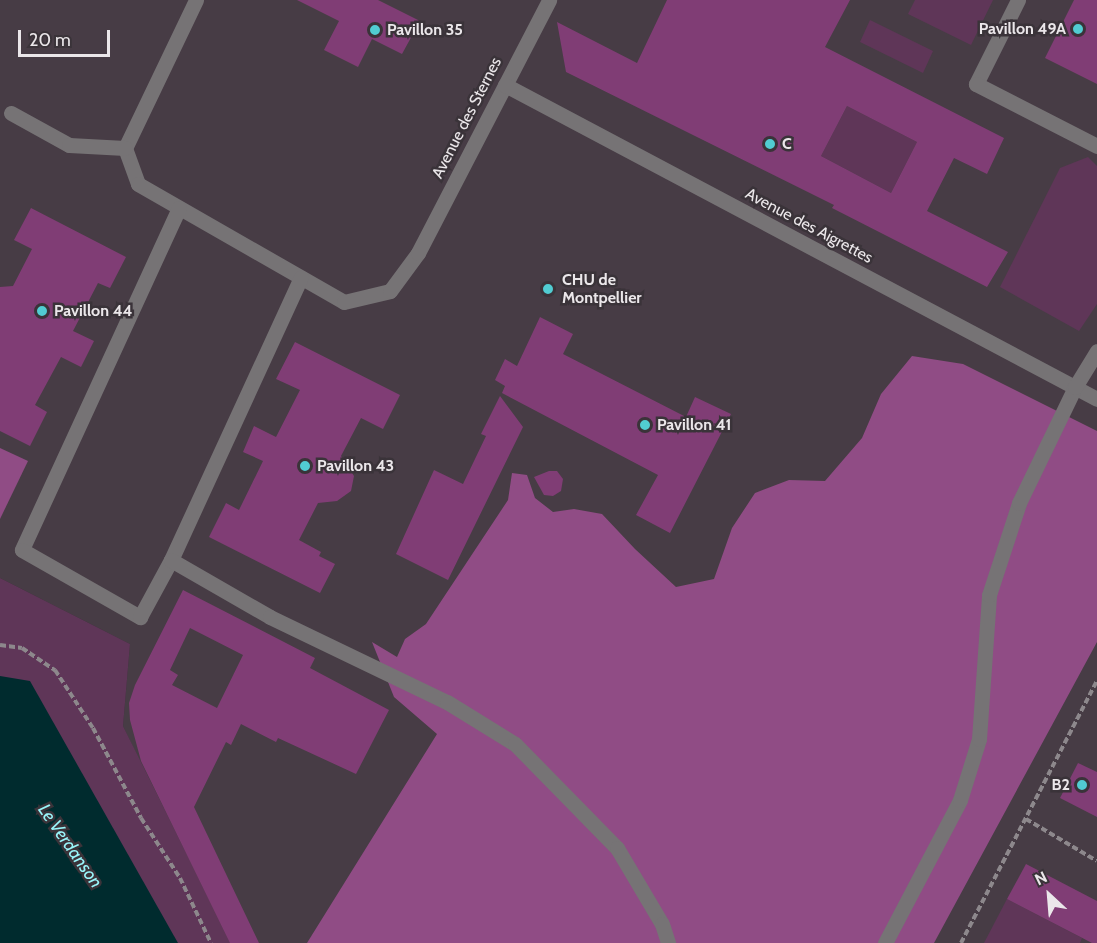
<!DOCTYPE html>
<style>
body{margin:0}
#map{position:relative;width:1097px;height:943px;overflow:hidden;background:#3a3339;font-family:Cabin,sans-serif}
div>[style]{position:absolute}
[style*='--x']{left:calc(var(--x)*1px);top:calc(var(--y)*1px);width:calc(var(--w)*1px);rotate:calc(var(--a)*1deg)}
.built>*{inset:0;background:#473c45}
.green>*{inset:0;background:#5f3658}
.forest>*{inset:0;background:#904c85}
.water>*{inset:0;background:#002b2e}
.building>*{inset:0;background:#803d75}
.path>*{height:4px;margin-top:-2px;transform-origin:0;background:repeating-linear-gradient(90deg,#8d888c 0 6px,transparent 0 9px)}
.minor>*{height:15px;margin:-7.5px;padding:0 7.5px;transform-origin:7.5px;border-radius:7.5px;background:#767375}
.dots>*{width:16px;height:16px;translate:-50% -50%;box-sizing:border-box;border:3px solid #3a3339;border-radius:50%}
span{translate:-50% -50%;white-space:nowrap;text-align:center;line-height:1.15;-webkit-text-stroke:5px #3a3339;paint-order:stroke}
.poi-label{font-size:16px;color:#ebe7ea;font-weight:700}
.right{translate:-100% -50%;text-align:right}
.left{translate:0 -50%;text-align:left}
.street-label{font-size:16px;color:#ebe7ea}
.water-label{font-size:18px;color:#99f6fa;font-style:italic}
.north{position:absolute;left:1019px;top:865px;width:60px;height:60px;-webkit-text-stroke:4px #3a3339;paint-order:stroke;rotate:334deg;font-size:16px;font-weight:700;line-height:24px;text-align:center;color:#ebe7ea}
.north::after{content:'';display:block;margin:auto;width:21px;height:27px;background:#ebe7ea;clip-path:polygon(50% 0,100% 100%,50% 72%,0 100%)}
.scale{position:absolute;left:18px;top:30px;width:92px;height:27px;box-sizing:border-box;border:3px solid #ebe7ea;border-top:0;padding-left:8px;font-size:18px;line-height:21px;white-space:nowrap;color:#ebe7ea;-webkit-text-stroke:4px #3a3339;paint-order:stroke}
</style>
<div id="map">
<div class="built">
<i style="clip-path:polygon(0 0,1097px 0,1097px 943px,227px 943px,123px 726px,130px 644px,0 578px)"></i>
</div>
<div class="green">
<i style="clip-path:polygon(915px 0,993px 0,971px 45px,908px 14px)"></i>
<i style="clip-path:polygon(870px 20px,933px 51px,923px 73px,860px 42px)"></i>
<i style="clip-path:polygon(847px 106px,917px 142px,891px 193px,821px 156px)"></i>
<i style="clip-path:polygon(1088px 157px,1097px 166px,1097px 304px,1079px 331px,1000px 287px,1060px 168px)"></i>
<i style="clip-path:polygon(0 578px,130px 644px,123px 726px,231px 943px,0 943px)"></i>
<i style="clip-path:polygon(1007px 899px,1082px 938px,1080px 943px,984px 943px)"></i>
</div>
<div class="forest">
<i style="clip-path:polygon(912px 356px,963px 364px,1097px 431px,1097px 642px,934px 943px,307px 943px,437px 734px,394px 697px,372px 642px,397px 657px,405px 639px,426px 624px,508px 500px,512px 473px,527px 475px,535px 498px,553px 512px,574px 509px,602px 514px,635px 549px,676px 587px,714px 579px,732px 528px,755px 493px,789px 480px,825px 481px,862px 438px,881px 394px)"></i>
<i style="clip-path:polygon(0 448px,28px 461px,0 519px)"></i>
</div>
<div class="water">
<i style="clip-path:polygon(0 676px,30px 681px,178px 943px,0 943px)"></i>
</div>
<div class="building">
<i style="clip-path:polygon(297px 0,378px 0,420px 21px,402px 54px,372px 39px,358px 67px,324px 50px,339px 21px)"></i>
<i style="clip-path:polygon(evenodd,667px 0,850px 0,825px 47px,1004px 138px,987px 174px,954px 158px,927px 211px,1008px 252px,987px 287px,832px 208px,834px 205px,566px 72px,557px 22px,637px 63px,667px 0,847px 106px,917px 142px,891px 193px,821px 156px,847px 106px)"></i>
<i style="clip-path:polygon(1074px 0,1097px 0,1097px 84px,1045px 58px)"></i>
<i style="clip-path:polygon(31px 208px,126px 257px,110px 288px,98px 283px,73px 331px,94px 341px,81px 367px,61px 357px,35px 405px,47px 412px,30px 446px,0 431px,0 287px,13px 286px,32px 249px,14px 240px)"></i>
<i style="clip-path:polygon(540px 317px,573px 334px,563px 354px,686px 417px,695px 397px,731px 414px,670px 533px,636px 515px,658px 475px,502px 393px,505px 386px,495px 380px,505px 359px,517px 366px)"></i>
<i style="clip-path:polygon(295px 342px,400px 395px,383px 429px,361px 418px,341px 456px,354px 476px,351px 491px,337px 501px,318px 503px,299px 540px,321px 552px,319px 556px,335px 564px,320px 593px,209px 537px,226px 503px,239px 510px,263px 461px,243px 452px,254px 426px,276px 437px,300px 390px,276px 379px)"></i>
<i style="clip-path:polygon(500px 396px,523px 427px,448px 580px,396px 554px,434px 470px,463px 484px,486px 436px,481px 434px)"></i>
<i style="clip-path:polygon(549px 471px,557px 471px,563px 479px,561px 491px,553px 496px,544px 495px,534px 477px)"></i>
<i style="clip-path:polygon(evenodd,183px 590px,315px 658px,310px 668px,389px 710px,356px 774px,278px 738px,276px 742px,241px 724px,231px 745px,226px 742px,194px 807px,259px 943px,230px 943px,141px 761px,130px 720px,129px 703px,135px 685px,183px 590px,190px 628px,243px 655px,217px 708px,172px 685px,178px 675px,170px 670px,190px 628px)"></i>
<i style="clip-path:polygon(1078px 763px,1097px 772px,1097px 817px,1060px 798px)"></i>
<i style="clip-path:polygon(1026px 864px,1097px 901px,1097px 943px,1092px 943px,1007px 899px)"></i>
</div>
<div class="path">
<i style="--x:0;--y:645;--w:22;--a:8"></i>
<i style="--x:22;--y:648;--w:40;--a:34"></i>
<i style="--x:55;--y:670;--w:69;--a:56.8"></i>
<i style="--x:93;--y:728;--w:102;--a:61.9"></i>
<i style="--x:141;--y:818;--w:72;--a:57"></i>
<i style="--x:180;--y:878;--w:72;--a:64.5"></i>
<i style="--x:1026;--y:819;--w:82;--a:30.6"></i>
<i style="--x:961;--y:943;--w:295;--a:-62.6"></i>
</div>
<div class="minor">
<i style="--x:196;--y:0;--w:164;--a:115.6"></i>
<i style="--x:125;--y:148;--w:38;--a:70"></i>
<i style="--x:138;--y:184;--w:237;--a:29.8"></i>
<i style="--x:344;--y:302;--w:47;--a:-13.4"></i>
<i style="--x:390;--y:291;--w:47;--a:-53.6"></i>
<i style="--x:418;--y:253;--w:285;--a:-62.6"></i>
<i style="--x:1018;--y:0;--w:94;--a:116.6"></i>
<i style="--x:976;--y:84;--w:136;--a:27.1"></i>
<i style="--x:505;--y:85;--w:670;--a:27.94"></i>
<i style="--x:11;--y:113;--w:66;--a:28.9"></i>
<i style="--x:69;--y:145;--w:56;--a:3.1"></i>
<i style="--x:179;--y:208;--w:376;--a:114.7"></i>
<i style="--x:22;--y:550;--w:136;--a:29.6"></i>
<i style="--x:140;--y:617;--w:65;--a:-61.5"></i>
<i style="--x:171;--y:560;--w:311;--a:-65.3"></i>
<i style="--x:171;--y:560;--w:114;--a:29.9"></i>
<i style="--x:270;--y:617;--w:196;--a:25.7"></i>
<i style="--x:447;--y:702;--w:80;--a:31.7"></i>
<i style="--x:515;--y:744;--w:146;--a:45.6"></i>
<i style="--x:617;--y:848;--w:88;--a:59.4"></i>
<i style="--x:662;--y:924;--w:20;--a:72"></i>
<i style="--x:885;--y:943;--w:161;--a:-62.3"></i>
<i style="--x:960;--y:800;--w:64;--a:-72.7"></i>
<i style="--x:979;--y:739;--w:144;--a:-86"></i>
<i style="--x:989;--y:595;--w:97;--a:-71.9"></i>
<i style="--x:1019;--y:503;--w:129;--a:-64.2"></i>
<i style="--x:1075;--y:387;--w:42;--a:-58.6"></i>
</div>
<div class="dots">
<i style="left:1078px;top:29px;background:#51ccd2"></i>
<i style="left:375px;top:30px;background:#51ccd2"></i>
<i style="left:770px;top:144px;background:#51ccd2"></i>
<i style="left:548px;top:289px;background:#51ccd2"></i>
<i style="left:42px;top:311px;background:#51ccd2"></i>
<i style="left:645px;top:425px;background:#51ccd2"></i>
<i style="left:305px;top:466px;background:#51ccd2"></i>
<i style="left:1082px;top:785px;background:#51ccd2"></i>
</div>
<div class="poi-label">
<span class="right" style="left:1066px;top:29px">Pavillon 49A</span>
<span class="left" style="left:387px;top:30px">Pavillon 35</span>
<span class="left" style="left:782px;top:144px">C</span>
<span class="left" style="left:562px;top:289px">CHU de<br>Montpellier</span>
<span class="left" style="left:54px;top:311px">Pavillon 44</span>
<span class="left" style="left:657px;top:425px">Pavillon 41</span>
<span class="left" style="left:317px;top:466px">Pavillon 43</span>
<span class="right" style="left:1070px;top:785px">B2</span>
</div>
<div class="street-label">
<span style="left:467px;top:118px;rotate:-63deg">Avenue des Sternes</span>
<span style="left:809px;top:226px;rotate:28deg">Avenue des Aigrettes</span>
</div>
<div class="water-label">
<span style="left:70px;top:846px;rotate:55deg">Le Verdanson</span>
</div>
<div class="north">N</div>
<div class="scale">20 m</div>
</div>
